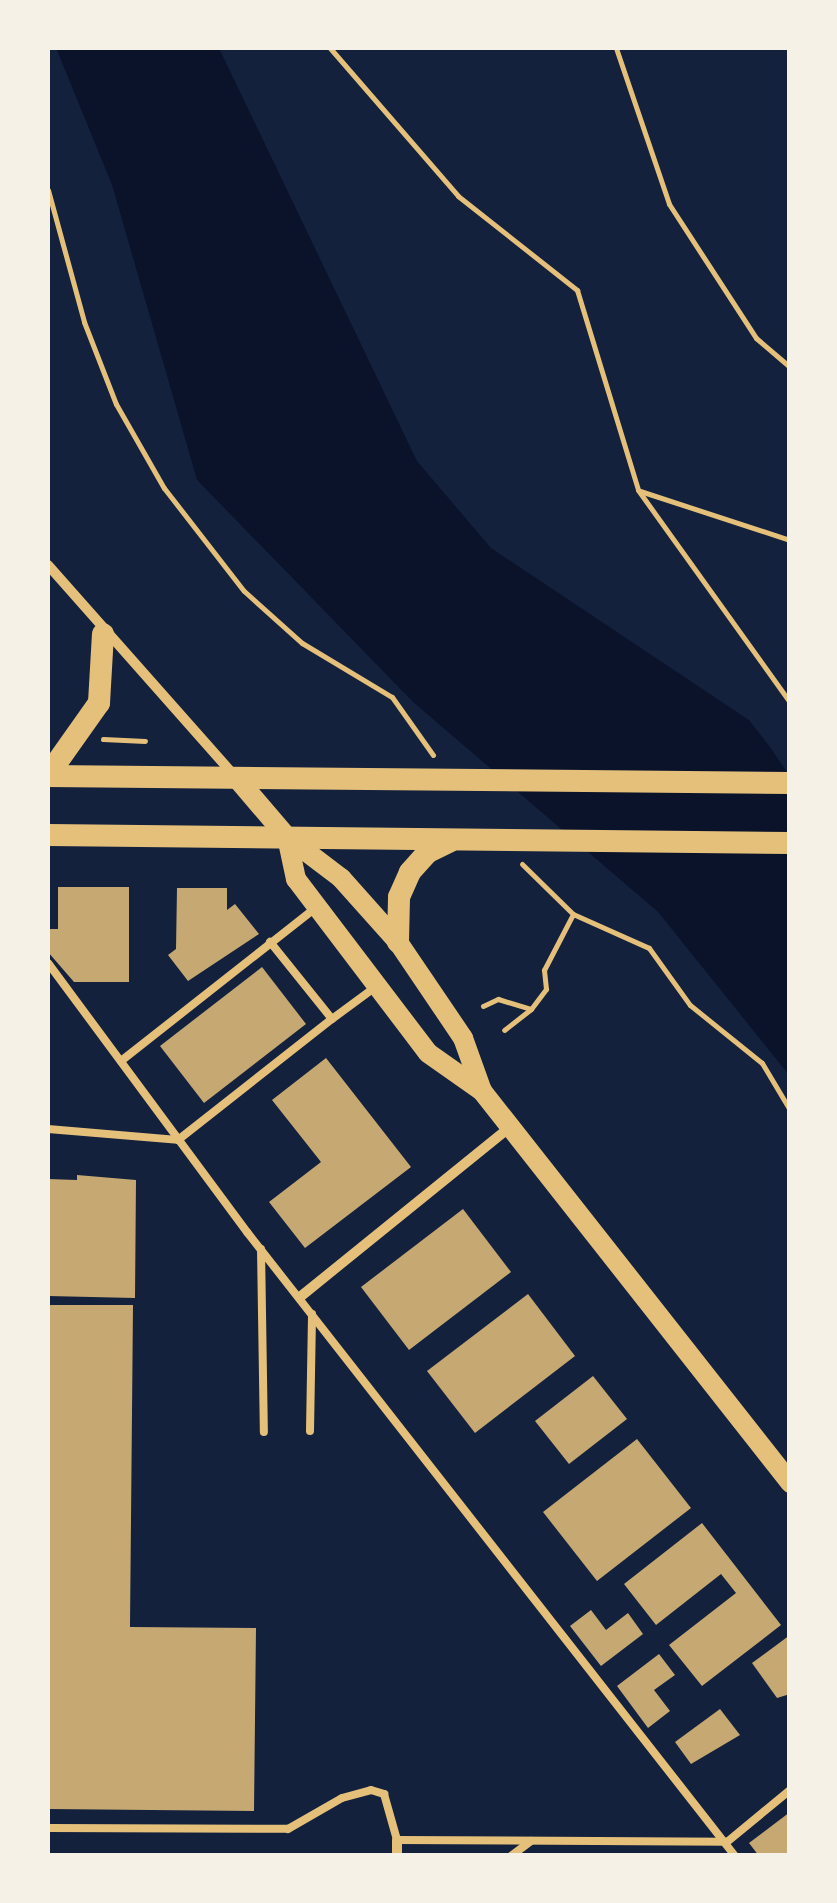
<!DOCTYPE html>
<style>
body{margin:0}
#map{position:relative;width:837px;height:1903px;overflow:hidden;background:#14213d;font-family:Helvetica,sans-serif}
div>[style]{position:absolute}
[style*='--x']{left:calc(var(--x)*1px);top:calc(var(--y)*1px);width:calc(var(--w)*1px);rotate:calc(var(--a)*1deg)}
.water>*{inset:0;background:#0b132b}
.building>*{inset:0;background:#c6a872}
.path>*{height:5px;margin:-2.5px;padding:0 2.5px;transform-origin:2.5px;border-radius:2.5px;background:#e5c07b}
.service>*{height:8px;margin:-4px;padding:0 4px;transform-origin:4px;border-radius:4px;background:#e5c07b}
.minor>*{height:10px;margin:-5px;padding:0 5px;transform-origin:5px;border-radius:5px;background:#e5c07b}
.secondary>*{height:20px;margin:-10px;padding:0 10px;transform-origin:10px;border-radius:10px;background:#e5c07b}
.primary>*{height:22px;margin:-11px;padding:0 11px;transform-origin:11px;border-radius:11px;background:#e5c07b}
span{translate:-50% -50%;white-space:nowrap;text-align:center;line-height:1.15;-webkit-text-stroke:8px #f6f1e7;paint-order:stroke}
.frame{position:absolute;inset:0;border:50px solid #f6f1e7;pointer-events:none}
</style>
<div id="map">
<div class="water">
<i style="clip-path:polygon(56px 48px,219px 48px,417px 461px,491px 548px,749px 720px,770px 747px,789px 775px,789px 1075px,658px 912px,413px 702px,197px 480px,112px 185px)"></i>
</div>
<div class="building">
<i style="clip-path:polygon(58px 887px,129px 887px,129px 982px,74px 982px,48px 952px,48px 929px,58px 929px)"></i>
<i style="clip-path:polygon(177px 888px,227px 888px,227px 910px,235px 904px,259px 934px,188px 981px,168px 955px,176px 949px)"></i>
<i style="clip-path:polygon(262px 967px,306px 1024px,204px 1103px,160px 1046px)"></i>
<i style="clip-path:polygon(326px 1058px,411px 1167px,305px 1248px,269px 1202px,321px 1162px,272px 1100px)"></i>
<i style="clip-path:polygon(77px 1175px,136px 1180px,135px 1298px,48px 1296px,48px 1179px,77px 1180px)"></i>
<i style="clip-path:polygon(463px 1209px,511px 1272px,409px 1350px,361px 1287px)"></i>
<i style="clip-path:polygon(528px 1294px,575px 1356px,475px 1433px,427px 1371px)"></i>
<i style="clip-path:polygon(48px 1305px,133px 1305px,130px 1627px,256px 1628px,254px 1811px,48px 1809px)"></i>
<i style="clip-path:polygon(593px 1376px,627px 1419px,569px 1464px,535px 1421px)"></i>
<i style="clip-path:polygon(637px 1439px,691px 1508px,597px 1581px,543px 1512px)"></i>
<i style="clip-path:polygon(702px 1523px,781px 1625px,702px 1686px,669px 1645px,736px 1593px,721px 1574px,656px 1625px,624px 1584px)"></i>
<i style="clip-path:polygon(591px 1610px,606px 1630px,628px 1613px,643px 1634px,601px 1666px,570px 1626px)"></i>
<i style="clip-path:polygon(790px 1635px,790px 1694px,777px 1698px,752px 1663px)"></i>
<i style="clip-path:polygon(659px 1654px,675px 1675px,654px 1690px,670px 1711px,648px 1728px,617px 1686px)"></i>
<i style="clip-path:polygon(720px 1709px,740px 1735px,691px 1764px,675px 1742px)"></i>
<i style="clip-path:polygon(790px 1812px,790px 1856px,759px 1856px,749px 1843px)"></i>
</div>
<div class="path">
<i style="--x:330;--y:48;--w:196;--a:49.1"></i>
<i style="--x:458;--y:196;--w:152;--a:38.3"></i>
<i style="--x:577;--y:290;--w:209;--a:73"></i>
<i style="--x:638;--y:490;--w:261;--a:54.4"></i>
<i style="--x:616;--y:48;--w:165;--a:71.2"></i>
<i style="--x:669;--y:204;--w:160;--a:57"></i>
<i style="--x:756;--y:338;--w:45;--a:40.5"></i>
<i style="--x:48;--y:190;--w:137;--a:74.7"></i>
<i style="--x:84;--y:322;--w:88;--a:68.7"></i>
<i style="--x:116;--y:404;--w:97;--a:60.3"></i>
<i style="--x:164;--y:488;--w:130;--a:52.2"></i>
<i style="--x:244;--y:591;--w:78;--a:41.9"></i>
<i style="--x:302;--y:643;--w:105;--a:31"></i>
<i style="--x:392;--y:697;--w:71;--a:54.7"></i>
<i style="--x:640;--y:491;--w:158;--a:18.1"></i>
<i style="--x:103;--y:739;--w:42;--a:2.7"></i>
<i style="--x:522;--y:864;--w:71;--a:44.4"></i>
<i style="--x:573;--y:914;--w:83;--a:24.1"></i>
<i style="--x:649;--y:948;--w:70;--a:54.3"></i>
<i style="--x:690;--y:1005;--w:92;--a:38.9"></i>
<i style="--x:762;--y:1063;--w:55;--a:59.2"></i>
<i style="--x:483;--y:1006;--w:17;--a:-25"></i>
<i style="--x:498;--y:999;--w:34;--a:17"></i>
<i style="--x:531;--y:1009;--w:34;--a:142"></i>
<i style="--x:531;--y:1009;--w:25;--a:-53"></i>
<i style="--x:546;--y:989;--w:19;--a:-96"></i>
<i style="--x:544;--y:970;--w:63;--a:-62.6"></i>
</div>
<div class="service">
<i style="--x:48;--y:963;--w:335;--a:53.5"></i>
<i style="--x:247;--y:1232;--w:792;--a:51.97"></i>
<i style="--x:332;--y:1019;--w:56;--a:-36.3"></i>
<i style="--x:121;--y:1061;--w:249;--a:-38.2"></i>
<i style="--x:48;--y:1129;--w:130;--a:4.8"></i>
<i style="--x:178;--y:1140;--w:196;--a:-38.2"></i>
<i style="--x:332;--y:1019;--w:99;--a:-128.8"></i>
<i style="--x:261;--y:1249;--w:183;--a:89.1"></i>
<i style="--x:310;--y:1431;--w:117;--a:-89"></i>
<i style="--x:48;--y:1828;--w:240;--a:0.2"></i>
<i style="--x:288;--y:1829;--w:62;--a:-29.9"></i>
<i style="--x:342;--y:1798;--w:30;--a:-15"></i>
<i style="--x:371;--y:1790;--w:14;--a:17"></i>
<i style="--x:384;--y:1794;--w:48;--a:74.2"></i>
<i style="--x:397;--y:1840;--w:330;--a:0.3"></i>
<i style="--x:727;--y:1842;--w:82;--a:-39.5"></i>
<i style="--x:511;--y:1856;--w:25;--a:-37"></i>
</div>
<div class="minor">
<i style="--x:48;--y:565;--w:279;--a:48.5"></i>
<i style="--x:300;--y:1297;--w:270;--a:-39"></i>
<i style="--x:397;--y:1856;--w:16;--a:-90"></i>
</div>
<div class="secondary">
<i style="--x:240;--y:782;--w:72;--a:49.5"></i>
<i style="--x:287;--y:837;--w:68;--a:37.2"></i>
<i style="--x:341;--y:878;--w:86;--a:48.3"></i>
<i style="--x:398;--y:942;--w:116;--a:55.9"></i>
<i style="--x:463;--y:1038;--w:56;--a:70.3"></i>
<i style="--x:287;--y:837;--w:43;--a:77.9"></i>
<i style="--x:296;--y:879;--w:218;--a:52.8"></i>
<i style="--x:428;--y:1053;--w:66;--a:35.1"></i>
<i style="--x:482;--y:1091;--w:499;--a:51.8"></i>
</div>
<div class="primary">
<i style="--x:48;--y:775;--w:88;--a:-54.7"></i>
<i style="--x:99;--y:703;--w:69;--a:-86.7"></i>
<i style="--x:48;--y:776;--w:742;--a:0.54"></i>
<i style="--x:48;--y:835;--w:742;--a:0.62"></i>
<i style="--x:398;--y:942;--w:45;--a:-88.7"></i>
<i style="--x:399;--y:897;--w:27;--a:-66"></i>
<i style="--x:410;--y:872;--w:27;--a:-48"></i>
<i style="--x:428;--y:852;--w:25;--a:-26"></i>
</div>
<div class="frame"></div>
</div>
